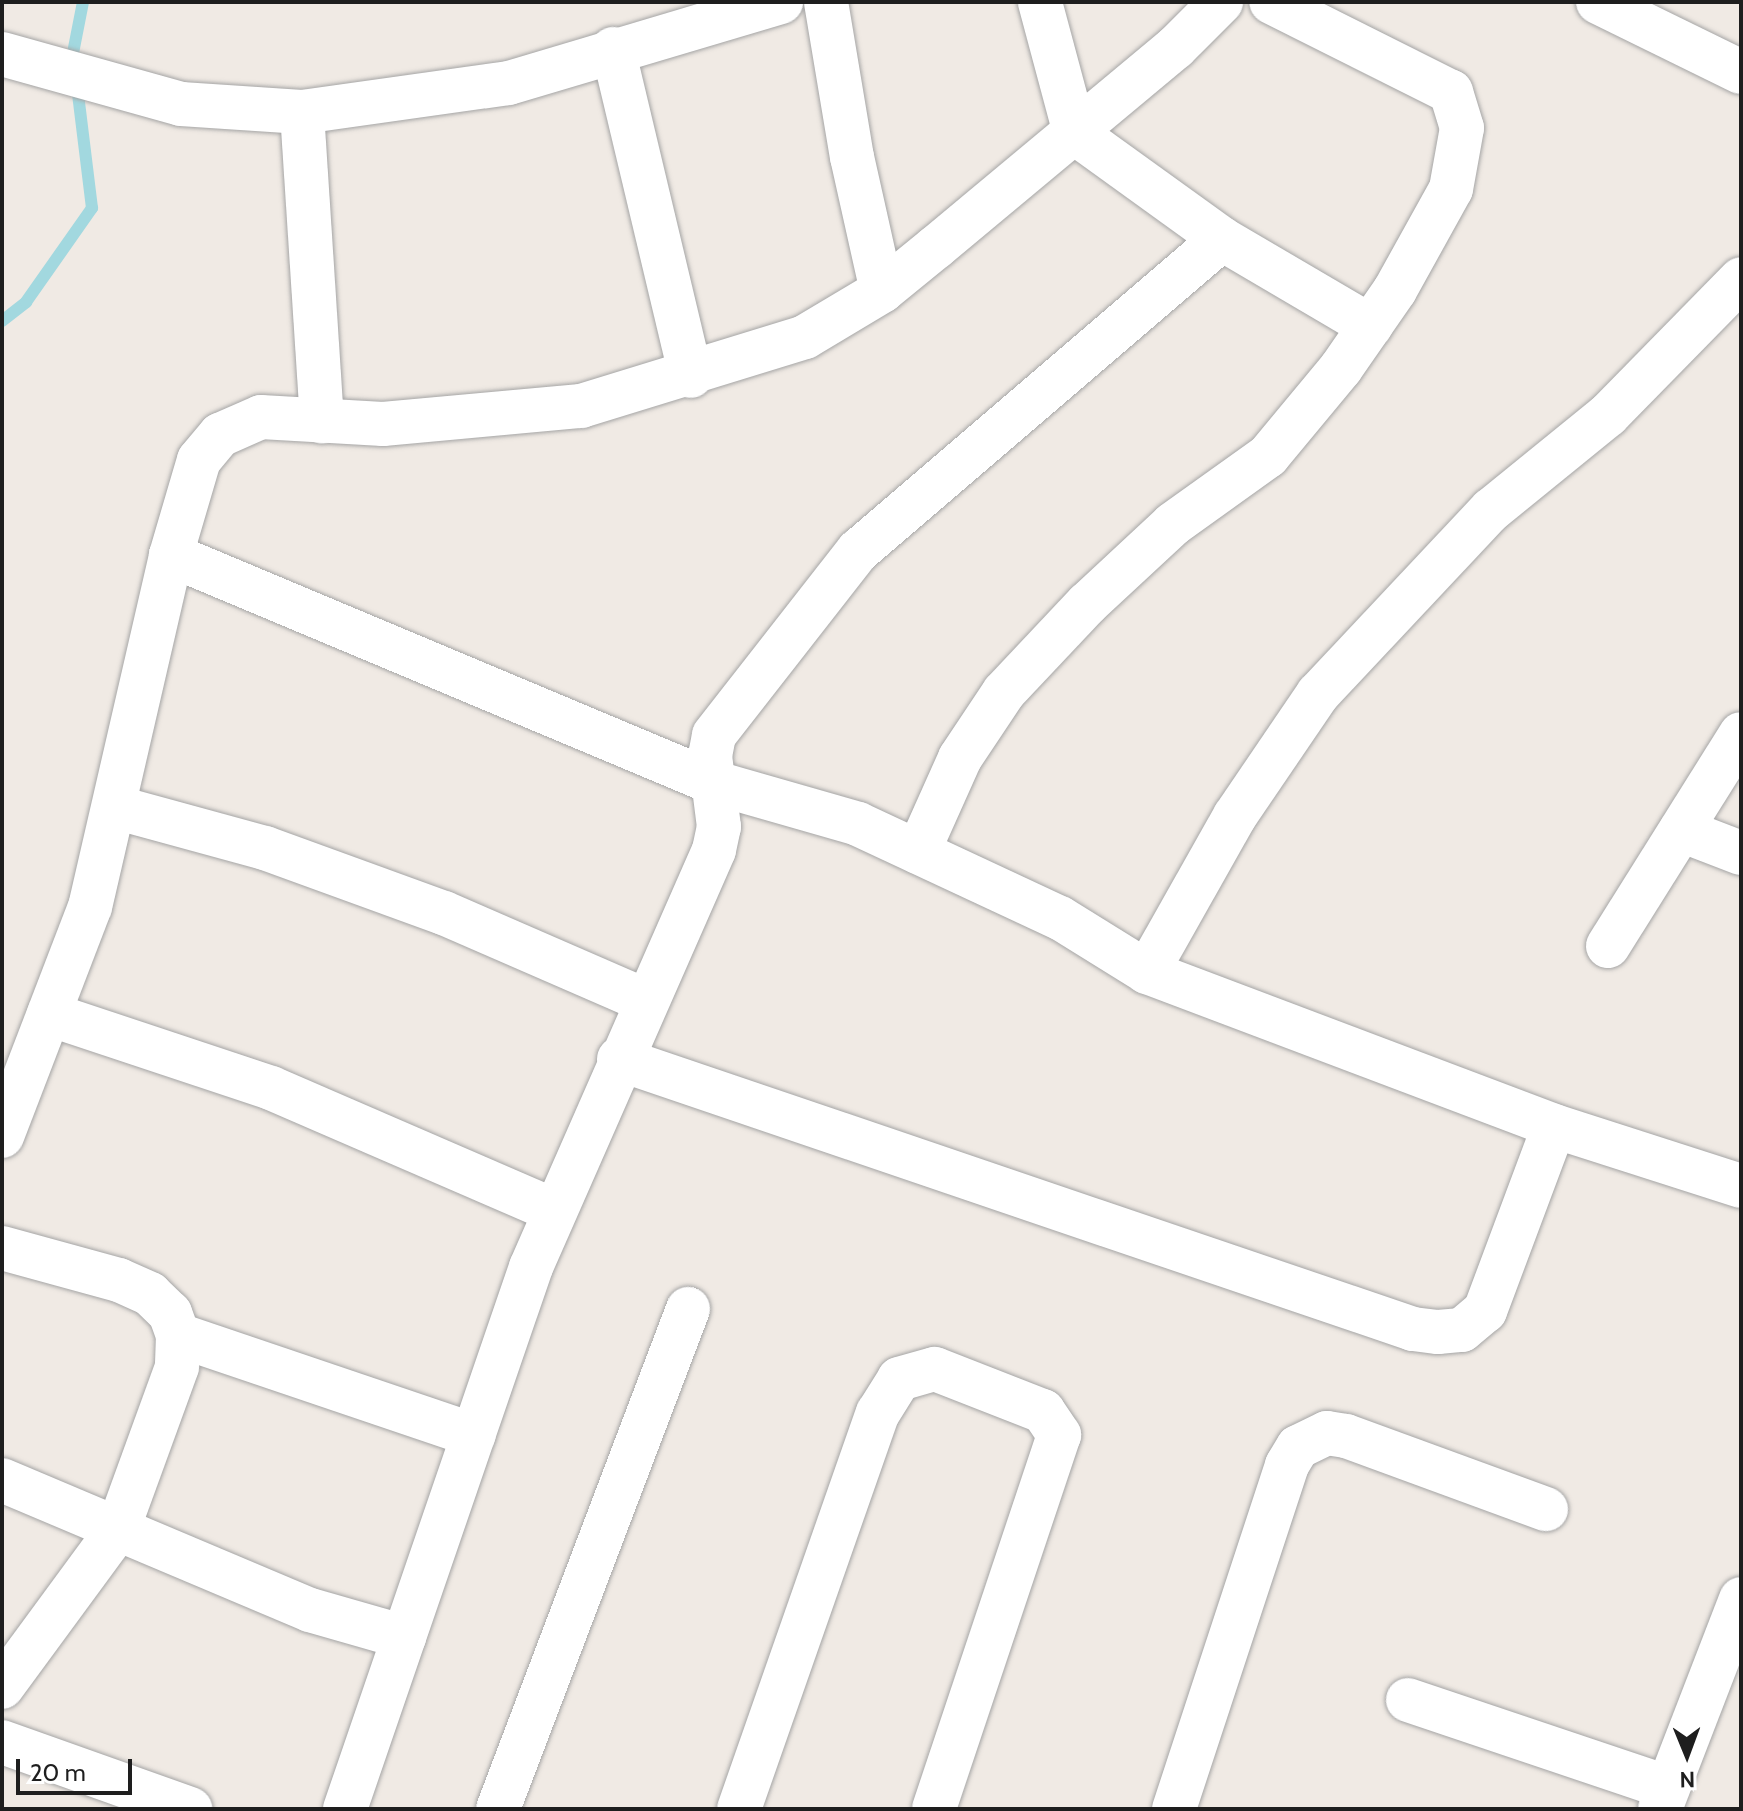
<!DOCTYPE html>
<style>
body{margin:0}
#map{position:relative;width:1743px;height:1811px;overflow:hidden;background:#f0eae4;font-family:Cabin,sans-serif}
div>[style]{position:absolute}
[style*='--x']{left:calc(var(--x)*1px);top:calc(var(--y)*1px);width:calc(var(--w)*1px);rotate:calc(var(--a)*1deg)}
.stream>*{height:12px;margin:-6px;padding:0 6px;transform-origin:6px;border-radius:6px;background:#a2d8df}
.roads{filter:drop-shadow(0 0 2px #a5a5a5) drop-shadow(0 0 2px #a5a5a5)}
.minor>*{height:44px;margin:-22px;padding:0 22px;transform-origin:22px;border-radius:22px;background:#fff}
span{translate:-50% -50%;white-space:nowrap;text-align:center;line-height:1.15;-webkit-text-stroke:6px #fff;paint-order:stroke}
.frame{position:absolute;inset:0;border:4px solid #1e1e1e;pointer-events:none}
.north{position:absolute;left:1647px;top:1715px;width:80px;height:80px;-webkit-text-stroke:6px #fff;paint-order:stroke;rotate:179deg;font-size:22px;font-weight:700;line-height:32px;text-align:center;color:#1e1e1e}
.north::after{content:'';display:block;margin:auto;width:28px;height:36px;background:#1e1e1e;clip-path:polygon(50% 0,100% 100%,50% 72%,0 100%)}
.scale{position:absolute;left:16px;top:1759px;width:116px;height:36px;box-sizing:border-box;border:4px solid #1e1e1e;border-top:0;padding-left:10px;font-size:24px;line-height:28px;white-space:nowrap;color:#1e1e1e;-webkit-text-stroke:6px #fff;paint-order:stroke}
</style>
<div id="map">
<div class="stream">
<i style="--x:2;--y:321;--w:31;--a:-38"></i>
<i style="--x:26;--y:302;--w:115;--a:-54.9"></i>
<i style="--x:92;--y:208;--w:156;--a:-97"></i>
<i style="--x:73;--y:53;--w:52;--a:-78.9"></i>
</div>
<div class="roads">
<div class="minor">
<i style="--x:826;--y:2;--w:157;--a:80.5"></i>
<i style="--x:852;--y:157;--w:137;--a:77.4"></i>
<i style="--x:1598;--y:2;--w:159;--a:26.1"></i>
<i style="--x:613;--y:49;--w:336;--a:76.6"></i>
<i style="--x:2;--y:54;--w:186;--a:15.6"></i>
<i style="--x:181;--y:104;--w:121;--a:3.8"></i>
<i style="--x:302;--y:112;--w:209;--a:-8"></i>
<i style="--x:509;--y:83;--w:284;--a:-16.6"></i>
<i style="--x:302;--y:112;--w:310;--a:86.3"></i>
<i style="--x:1222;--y:239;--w:172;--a:30.4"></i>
<i style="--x:171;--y:555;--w:587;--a:22.76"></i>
<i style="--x:712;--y:782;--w:152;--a:16"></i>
<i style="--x:858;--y:824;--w:223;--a:25"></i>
<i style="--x:1060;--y:918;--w:102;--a:31.8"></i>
<i style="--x:1147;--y:972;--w:435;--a:20.7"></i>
<i style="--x:1554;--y:1126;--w:196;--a:17.8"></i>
<i style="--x:115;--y:807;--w:156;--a:15.3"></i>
<i style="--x:265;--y:848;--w:190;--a:20"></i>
<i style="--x:444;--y:913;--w:218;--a:23.5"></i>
<i style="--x:1681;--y:830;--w:64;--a:21"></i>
<i style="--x:918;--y:852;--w:103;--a:-65.9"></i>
<i style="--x:960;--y:758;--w:79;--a:-56.3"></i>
<i style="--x:1004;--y:692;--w:121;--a:-46.7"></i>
<i style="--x:1087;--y:604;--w:117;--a:-42.9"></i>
<i style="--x:1173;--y:524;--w:117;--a:-35.6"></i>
<i style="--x:1268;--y:456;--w:114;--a:-50.3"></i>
<i style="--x:1341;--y:368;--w:95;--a:-55.3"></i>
<i style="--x:1395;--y:290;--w:115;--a:-61"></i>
<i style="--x:1451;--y:189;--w:62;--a:-79.8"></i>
<i style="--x:1462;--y:128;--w:38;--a:-107"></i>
<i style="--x:1451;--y:92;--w:201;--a:-153.4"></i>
<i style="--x:1608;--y:946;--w:250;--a:-57.9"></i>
<i style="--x:1147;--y:972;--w:179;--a:-60.6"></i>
<i style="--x:1235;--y:816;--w:148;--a:-55.8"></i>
<i style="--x:1318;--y:694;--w:253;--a:-46.8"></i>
<i style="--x:1491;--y:510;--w:151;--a:-39.1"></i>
<i style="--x:1608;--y:415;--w:190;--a:-45.6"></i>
<i style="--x:49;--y:1014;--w:234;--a:18.4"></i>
<i style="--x:271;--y:1088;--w:309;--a:23.4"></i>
<i style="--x:619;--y:1059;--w:839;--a:18.78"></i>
<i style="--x:1413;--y:1329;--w:25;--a:7"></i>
<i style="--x:1438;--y:1332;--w:24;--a:-5"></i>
<i style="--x:1462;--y:1330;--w:30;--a:-40"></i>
<i style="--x:1485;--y:1311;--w:197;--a:-69.5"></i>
<i style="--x:2;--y:1136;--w:245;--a:-69"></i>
<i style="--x:90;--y:907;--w:361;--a:-77"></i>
<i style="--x:171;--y:555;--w:99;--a:-73.6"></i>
<i style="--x:199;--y:460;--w:33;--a:-50"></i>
<i style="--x:220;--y:435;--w:45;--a:-23.7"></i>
<i style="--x:261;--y:417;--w:122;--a:3.3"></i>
<i style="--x:383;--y:424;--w:199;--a:-5.2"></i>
<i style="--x:581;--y:406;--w:234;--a:-17.1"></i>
<i style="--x:805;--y:337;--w:90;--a:-30.9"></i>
<i style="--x:882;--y:291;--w:70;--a:-39.2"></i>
<i style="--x:936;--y:247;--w:312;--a:-39.8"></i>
<i style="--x:1176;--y:47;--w:64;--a:-45"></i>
<i style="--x:2;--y:1248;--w:121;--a:15.3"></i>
<i style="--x:119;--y:1280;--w:34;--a:24"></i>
<i style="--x:150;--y:1294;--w:28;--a:44"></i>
<i style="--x:170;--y:1313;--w:23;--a:70"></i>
<i style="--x:178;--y:1335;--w:32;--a:92"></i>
<i style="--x:177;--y:1367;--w:172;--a:110"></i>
<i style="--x:118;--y:1529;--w:196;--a:126.3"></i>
<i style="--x:178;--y:1335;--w:312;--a:18.7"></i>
<i style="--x:2;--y:1480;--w:334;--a:22.9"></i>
<i style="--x:310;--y:1610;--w:98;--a:16"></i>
<i style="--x:1408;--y:1700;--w:273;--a:18.6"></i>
<i style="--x:2;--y:1742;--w:200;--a:19.6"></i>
<i style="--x:345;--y:1809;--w:573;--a:-71.06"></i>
<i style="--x:531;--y:1267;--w:455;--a:-66.3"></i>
<i style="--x:714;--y:850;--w:24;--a:-78"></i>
<i style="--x:719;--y:827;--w:72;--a:-97.2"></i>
<i style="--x:710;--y:756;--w:21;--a:-79"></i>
<i style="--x:714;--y:735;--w:234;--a:-52"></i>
<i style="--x:858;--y:551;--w:479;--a:-40.6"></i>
<i style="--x:1222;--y:239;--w:181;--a:-144.2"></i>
<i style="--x:1075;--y:133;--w:136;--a:-105"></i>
<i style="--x:498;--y:1809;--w:535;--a:-69.19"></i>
<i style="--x:739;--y:1809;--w:420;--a:-70.7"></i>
<i style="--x:878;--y:1413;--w:40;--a:-58"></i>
<i style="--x:899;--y:1379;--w:37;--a:-16"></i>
<i style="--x:935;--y:1369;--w:116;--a:21.3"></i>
<i style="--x:1043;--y:1411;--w:29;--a:56"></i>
<i style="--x:1059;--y:1435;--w:394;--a:108.5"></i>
<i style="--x:1174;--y:1809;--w:362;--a:-71.8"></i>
<i style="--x:1287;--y:1465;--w:21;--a:-59"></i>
<i style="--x:1298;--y:1447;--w:32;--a:-26"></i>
<i style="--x:1327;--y:1433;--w:19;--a:9"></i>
<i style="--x:1346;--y:1436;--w:213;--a:20.1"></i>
<i style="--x:1660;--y:1809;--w:225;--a:-68.9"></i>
</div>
</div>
<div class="frame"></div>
<div class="north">N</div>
<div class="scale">20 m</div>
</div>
